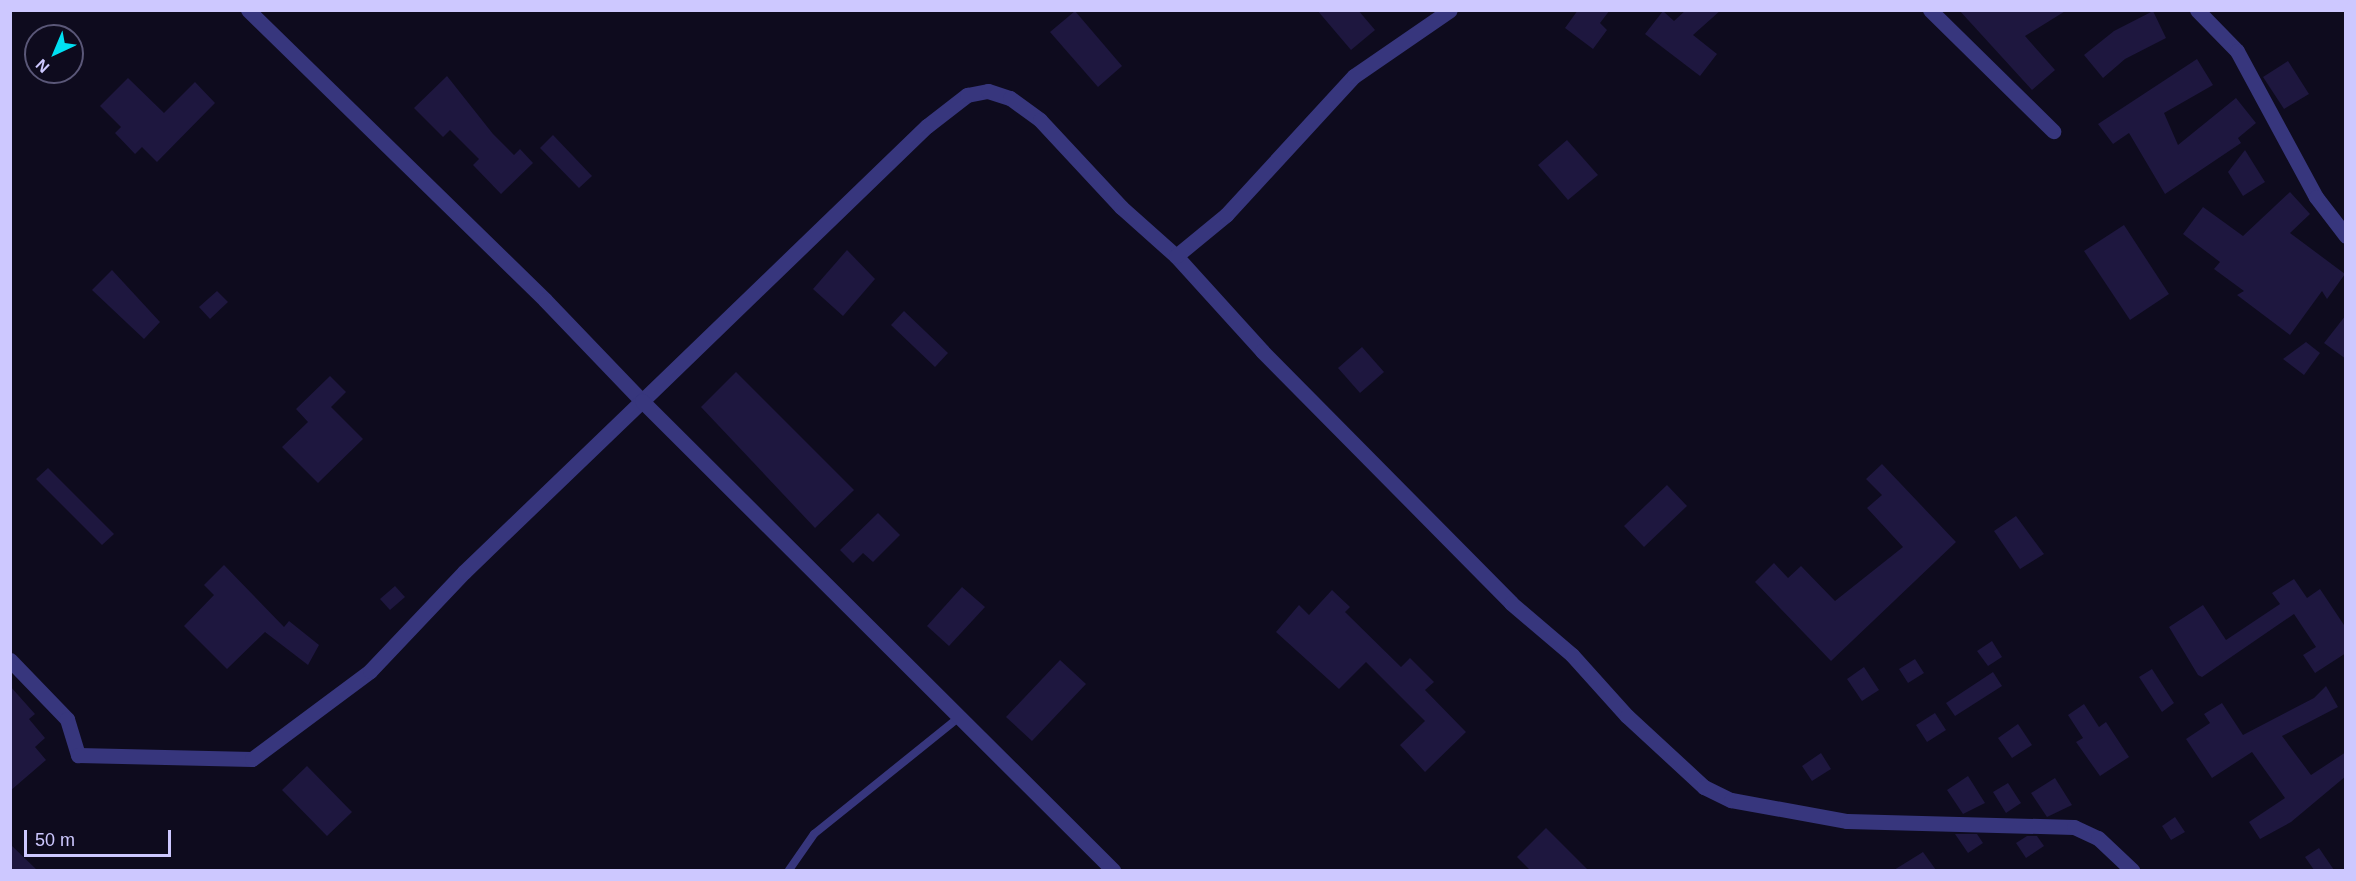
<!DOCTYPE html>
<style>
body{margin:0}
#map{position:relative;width:2356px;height:881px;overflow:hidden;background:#0e0b1e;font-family:Helvetica,sans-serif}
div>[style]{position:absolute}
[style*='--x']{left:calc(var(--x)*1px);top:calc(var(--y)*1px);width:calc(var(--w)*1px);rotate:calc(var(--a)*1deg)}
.building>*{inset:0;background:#1e173f}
.service>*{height:8px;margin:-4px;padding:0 4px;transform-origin:4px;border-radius:4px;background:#37367d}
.minor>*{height:15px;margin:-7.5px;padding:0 7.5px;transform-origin:7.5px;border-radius:7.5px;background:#37367d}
span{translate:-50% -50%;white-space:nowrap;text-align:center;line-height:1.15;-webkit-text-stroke:4.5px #0e0b1e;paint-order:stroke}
.frame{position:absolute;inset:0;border:12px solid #cdc8ff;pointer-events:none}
.north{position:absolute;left:24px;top:24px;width:60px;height:60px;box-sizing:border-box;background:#0e0b1e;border:2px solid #5a5778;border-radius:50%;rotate:224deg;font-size:16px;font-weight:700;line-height:24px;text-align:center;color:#cdc8ff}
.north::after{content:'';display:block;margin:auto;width:21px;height:27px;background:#00e0f3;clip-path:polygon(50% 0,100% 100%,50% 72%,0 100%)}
.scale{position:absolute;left:24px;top:830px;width:147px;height:27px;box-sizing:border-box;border:3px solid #cdc8ff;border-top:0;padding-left:8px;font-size:18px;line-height:21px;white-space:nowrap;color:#cdc8ff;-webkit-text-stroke:4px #0e0b1e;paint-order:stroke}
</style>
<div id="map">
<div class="building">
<i style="clip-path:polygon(1317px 10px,1358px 10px,1375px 30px,1351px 50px)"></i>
<i style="clip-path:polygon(1578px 10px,1610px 10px,1600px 23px,1607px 30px,1593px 49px,1565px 28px)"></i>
<i style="clip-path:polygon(1686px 10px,1721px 10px,1693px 35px,1717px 54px,1700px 76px,1645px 34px,1663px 11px,1674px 21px)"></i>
<i style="clip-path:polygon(1959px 10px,2067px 10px,2025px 36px,2055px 70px,2032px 90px)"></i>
<i style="clip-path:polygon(1075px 11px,1122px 66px,1098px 87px,1050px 32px)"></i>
<i style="clip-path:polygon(2153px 11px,2166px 38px,2125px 59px,2103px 78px,2084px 55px,2114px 31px)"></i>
<i style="clip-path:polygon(2197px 59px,2213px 85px,2164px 113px,2178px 145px,2236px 98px,2256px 123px,2238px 138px,2241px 143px,2165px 194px,2129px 133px,2113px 144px,2098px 124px)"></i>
<i style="clip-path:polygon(2288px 61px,2309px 94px,2284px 109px,2263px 77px)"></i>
<i style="clip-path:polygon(447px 76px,493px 134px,514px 155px,520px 149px,533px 163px,501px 194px,473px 165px,479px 159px,450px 130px,443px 137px,414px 108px)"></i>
<i style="clip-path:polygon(128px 78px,164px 113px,195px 82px,215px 103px,157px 162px,142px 147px,135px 154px,115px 133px,121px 127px,100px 106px)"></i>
<i style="clip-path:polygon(553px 135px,592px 176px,579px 188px,540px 148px)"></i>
<i style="clip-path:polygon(1567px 140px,1598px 175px,1568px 200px,1538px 165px)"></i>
<i style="clip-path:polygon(2245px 150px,2265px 182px,2243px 196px,2228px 172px)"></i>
<i style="clip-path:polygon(2290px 192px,2310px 214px,2290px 233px,2345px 274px,2327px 299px,2322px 291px,2290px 335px,2237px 295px,2244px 291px,2214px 269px,2220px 262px,2183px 234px,2203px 207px,2243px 236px)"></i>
<i style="clip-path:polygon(2124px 225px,2169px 294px,2130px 320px,2084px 251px)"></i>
<i style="clip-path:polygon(847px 250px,875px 279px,843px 316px,813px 289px)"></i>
<i style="clip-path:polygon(112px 270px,160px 322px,144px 339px,92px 290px)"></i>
<i style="clip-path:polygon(217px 291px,228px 302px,210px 319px,199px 307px)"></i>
<i style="clip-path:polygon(904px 311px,948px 353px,935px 367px,891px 325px)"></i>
<i style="clip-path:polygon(2346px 315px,2346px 359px,2324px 343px)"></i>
<i style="clip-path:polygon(2306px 342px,2320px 353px,2304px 375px,2283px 359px)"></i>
<i style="clip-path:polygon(1362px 347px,1384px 372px,1360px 393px,1338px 368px)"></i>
<i style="clip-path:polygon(736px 372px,854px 490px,815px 528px,701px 407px)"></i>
<i style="clip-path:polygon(330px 376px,346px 392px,331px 407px,363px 439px,318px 483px,282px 447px,308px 422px,296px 409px)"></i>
<i style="clip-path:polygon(1882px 464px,1956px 542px,1831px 661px,1755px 582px,1774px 563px,1788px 578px,1801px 566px,1835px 601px,1903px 547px,1867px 508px,1882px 495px,1866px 479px)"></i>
<i style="clip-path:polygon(48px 468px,114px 534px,102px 545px,36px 479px)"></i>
<i style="clip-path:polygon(1667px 485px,1687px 506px,1644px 547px,1624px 526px)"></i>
<i style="clip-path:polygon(878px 513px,900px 535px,873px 562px,863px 553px,853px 563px,840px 550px)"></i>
<i style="clip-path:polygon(2016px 516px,2044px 554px,2020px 569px,1994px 531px)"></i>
<i style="clip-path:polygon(224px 565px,284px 627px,289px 621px,319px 645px,308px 665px,265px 632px,227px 669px,184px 626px,214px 595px,204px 585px)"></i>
<i style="clip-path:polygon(2294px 579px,2307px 598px,2320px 589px,2346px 628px,2346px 653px,2315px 673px,2303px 655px,2316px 647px,2294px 614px,2202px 677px,2198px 675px,2169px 627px,2203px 605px,2226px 640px,2280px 604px,2272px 593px)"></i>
<i style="clip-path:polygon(395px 586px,405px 597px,390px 610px,380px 599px)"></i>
<i style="clip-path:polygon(962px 587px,985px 607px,949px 646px,927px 626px)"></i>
<i style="clip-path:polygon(1332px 590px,1350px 607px,1345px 612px,1401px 667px,1410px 658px,1434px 682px,1425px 690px,1466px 732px,1425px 772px,1400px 745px,1425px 721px,1366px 662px,1339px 689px,1276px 632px,1299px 605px,1309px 615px)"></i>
<i style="clip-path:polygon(1992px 641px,2002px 657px,1988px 666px,1977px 651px)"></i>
<i style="clip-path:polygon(1915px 659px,1924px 673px,1908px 683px,1899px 669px)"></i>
<i style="clip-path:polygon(1060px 660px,1086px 684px,1032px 741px,1006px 717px)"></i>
<i style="clip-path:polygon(1864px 667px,1879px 690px,1862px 701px,1847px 679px)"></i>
<i style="clip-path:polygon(2152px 669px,2174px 703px,2162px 712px,2139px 677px)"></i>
<i style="clip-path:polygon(1993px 672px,2002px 686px,1955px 716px,1946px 703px)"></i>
<i style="clip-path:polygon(10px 686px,35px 714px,29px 719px,45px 738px,35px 747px,46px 760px,10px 791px)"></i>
<i style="clip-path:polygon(2326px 686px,2338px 707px,2282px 736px,2311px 775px,2346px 752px,2346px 776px,2291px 822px,2260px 839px,2249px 822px,2285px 798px,2252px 752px,2212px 778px,2186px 739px,2210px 723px,2204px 714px,2222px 703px,2243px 735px,2314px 698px)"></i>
<i style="clip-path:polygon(2084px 704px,2099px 727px,2106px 722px,2129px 757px,2100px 776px,2076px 742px,2083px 738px,2068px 715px)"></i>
<i style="clip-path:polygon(1935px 713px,1946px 730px,1927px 742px,1916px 725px)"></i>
<i style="clip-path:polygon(2018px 724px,2032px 745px,2012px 758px,1998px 738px)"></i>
<i style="clip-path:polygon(1821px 753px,1831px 769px,1812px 781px,1802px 766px)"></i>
<i style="clip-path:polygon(307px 766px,352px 812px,327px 836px,282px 790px)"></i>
<i style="clip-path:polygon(1968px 776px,1985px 803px,1963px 814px,1947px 790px)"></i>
<i style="clip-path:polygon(2055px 778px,2072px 805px,2047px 817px,2031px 793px)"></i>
<i style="clip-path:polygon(2008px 783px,2021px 803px,2006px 813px,1993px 792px)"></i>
<i style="clip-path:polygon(2175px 817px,2185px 832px,2171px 840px,2162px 826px)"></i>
<i style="clip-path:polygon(1546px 828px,1588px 870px,1530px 870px,1517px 857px)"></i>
<i style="clip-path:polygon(1955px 834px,1977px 834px,1983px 843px,1968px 853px)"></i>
<i style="clip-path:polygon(2027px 836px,2037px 836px,2044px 846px,2026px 858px,2016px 843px)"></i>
<i style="clip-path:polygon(10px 844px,37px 870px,10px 870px)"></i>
<i style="clip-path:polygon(2319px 848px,2334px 870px,2314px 870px,2305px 857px)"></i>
<i style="clip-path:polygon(1923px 852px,1936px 870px,1894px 870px)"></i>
</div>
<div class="service">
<i style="--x:789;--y:870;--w:44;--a:-55.2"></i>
<i style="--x:814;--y:834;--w:184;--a:-38.8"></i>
</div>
<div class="minor">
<i style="--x:248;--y:10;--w:415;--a:44.3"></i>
<i style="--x:545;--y:300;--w:140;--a:46.2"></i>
<i style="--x:642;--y:401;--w:396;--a:-44"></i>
<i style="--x:927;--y:126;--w:51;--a:-37.8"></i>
<i style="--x:967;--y:95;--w:21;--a:-11"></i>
<i style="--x:988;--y:91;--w:23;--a:18"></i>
<i style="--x:1010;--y:98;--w:37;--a:36"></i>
<i style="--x:1040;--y:120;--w:119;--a:47"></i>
<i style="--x:1121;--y:207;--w:74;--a:41.7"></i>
<i style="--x:1176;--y:256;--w:128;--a:47.8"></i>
<i style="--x:1262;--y:351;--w:354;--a:45.3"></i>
<i style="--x:1511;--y:603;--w:80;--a:40.4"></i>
<i style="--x:1572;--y:655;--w:82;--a:48"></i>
<i style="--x:1627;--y:716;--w:105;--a:42.7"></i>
<i style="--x:1704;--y:787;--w:30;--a:26"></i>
<i style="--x:1731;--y:800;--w:118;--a:10.3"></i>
<i style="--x:1847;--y:821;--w:227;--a:1.5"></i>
<i style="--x:2074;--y:827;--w:26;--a:25"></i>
<i style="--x:2098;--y:838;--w:47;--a:43.3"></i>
<i style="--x:1930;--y:10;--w:173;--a:44.5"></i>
<i style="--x:2197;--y:10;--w:57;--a:45.7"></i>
<i style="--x:2237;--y:51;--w:166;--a:61.6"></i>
<i style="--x:2316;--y:197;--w:49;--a:52.4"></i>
<i style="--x:1176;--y:256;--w:65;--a:-39.4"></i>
<i style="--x:1226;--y:215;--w:189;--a:-47.4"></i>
<i style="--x:1354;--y:76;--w:116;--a:-34.5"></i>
<i style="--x:10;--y:660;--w:82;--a:46"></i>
<i style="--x:67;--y:719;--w:38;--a:73"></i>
<i style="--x:78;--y:755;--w:174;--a:1.3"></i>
<i style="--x:252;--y:759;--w:147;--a:-36.7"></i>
<i style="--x:370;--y:671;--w:137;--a:-46.5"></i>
<i style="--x:464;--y:572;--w:247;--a:-43.9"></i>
<i style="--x:642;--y:401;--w:665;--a:44.88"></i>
</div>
<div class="frame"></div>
<div class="north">N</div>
<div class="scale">50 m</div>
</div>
